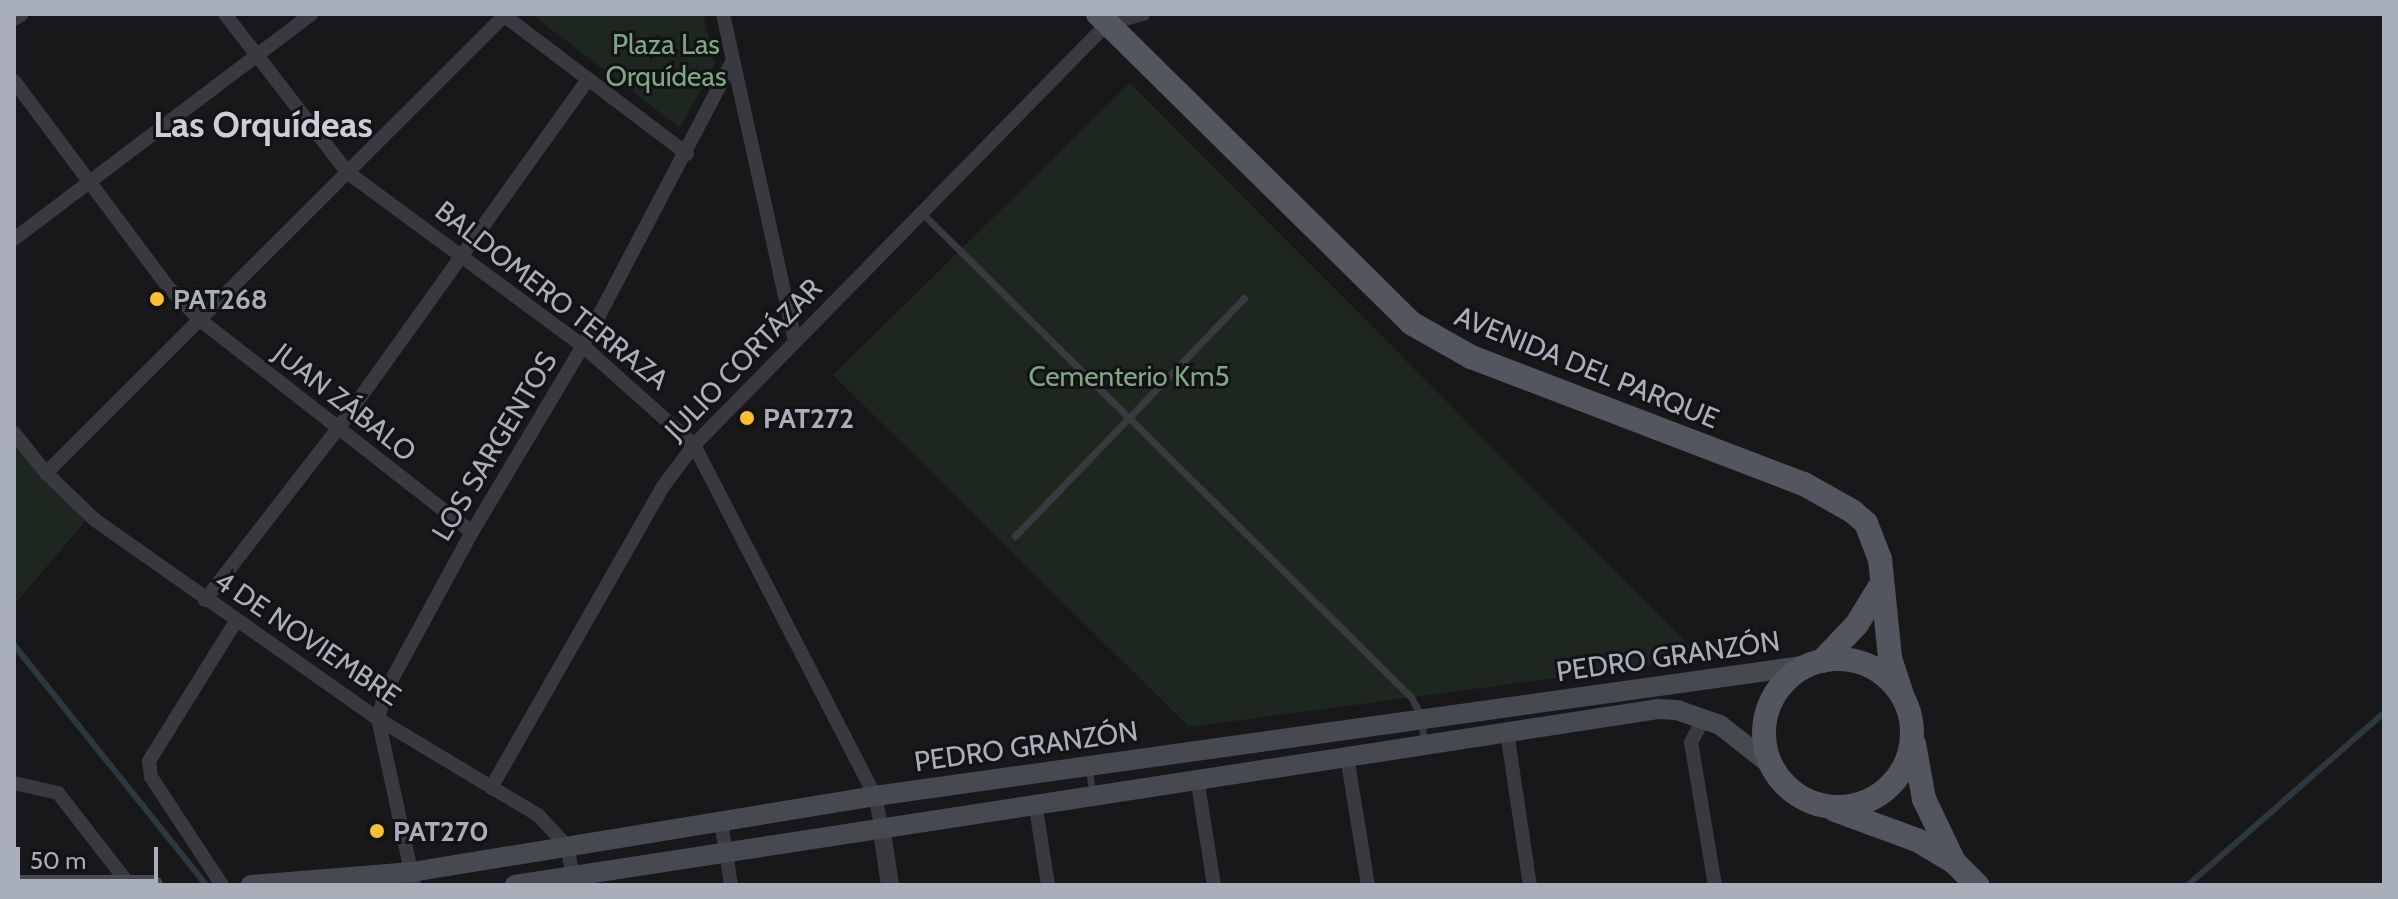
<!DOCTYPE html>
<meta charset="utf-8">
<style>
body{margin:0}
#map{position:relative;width:2398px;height:899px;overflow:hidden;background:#18181b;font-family:Cabin,sans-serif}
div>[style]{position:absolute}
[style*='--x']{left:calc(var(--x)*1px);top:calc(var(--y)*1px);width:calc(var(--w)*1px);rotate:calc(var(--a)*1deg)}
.green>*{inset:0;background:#1d261f}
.stream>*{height:6px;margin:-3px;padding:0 3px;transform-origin:3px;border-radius:3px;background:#2c3740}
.service>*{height:7px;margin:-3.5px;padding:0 3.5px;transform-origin:3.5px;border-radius:3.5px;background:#393a40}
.minor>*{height:14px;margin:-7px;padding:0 7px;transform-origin:7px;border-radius:7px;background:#393a40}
.tertiary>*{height:18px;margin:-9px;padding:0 9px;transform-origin:9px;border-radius:9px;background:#393a40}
.secondary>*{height:20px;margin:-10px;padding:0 10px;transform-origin:10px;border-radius:10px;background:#464950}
.primary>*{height:24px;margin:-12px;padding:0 12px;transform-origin:12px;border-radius:12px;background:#54565f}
.primary>.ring{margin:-12px;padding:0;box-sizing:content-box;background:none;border:24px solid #54565f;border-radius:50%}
.dots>*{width:22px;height:22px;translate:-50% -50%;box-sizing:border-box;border:4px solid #131316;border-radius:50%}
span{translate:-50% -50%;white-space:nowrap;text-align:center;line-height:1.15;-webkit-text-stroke:6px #131316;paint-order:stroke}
.park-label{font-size:28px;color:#7fa882}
.street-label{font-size:28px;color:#a9aebb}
.poi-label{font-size:28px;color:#a9aebb;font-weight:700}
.left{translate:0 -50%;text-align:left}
.district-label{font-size:36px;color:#cbced7;font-weight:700}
.frame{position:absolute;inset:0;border:16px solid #a9aebb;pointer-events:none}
.scale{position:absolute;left:16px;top:847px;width:142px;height:36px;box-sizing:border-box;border:4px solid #a9aebb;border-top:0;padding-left:10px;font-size:24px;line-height:28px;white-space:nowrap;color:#a9aebb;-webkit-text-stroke:6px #131316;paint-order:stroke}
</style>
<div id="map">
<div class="green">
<i style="clip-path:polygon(531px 14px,703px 14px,715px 64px,680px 128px)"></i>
<i style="clip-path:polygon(1130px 83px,1690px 646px,1683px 661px,1189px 727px,833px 375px)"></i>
<i style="clip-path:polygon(14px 443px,39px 476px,88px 518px,14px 605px)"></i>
</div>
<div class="stream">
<i style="--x:14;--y:645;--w:307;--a:51.3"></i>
<i style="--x:2188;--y:885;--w:261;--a:-41.3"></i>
</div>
<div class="service">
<i style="--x:922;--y:213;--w:688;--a:44.71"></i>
<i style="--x:1411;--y:697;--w:24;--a:62"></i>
<i style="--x:1422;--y:718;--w:24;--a:88"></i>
<i style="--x:1015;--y:536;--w:330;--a:-46.1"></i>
<i style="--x:1089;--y:768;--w:26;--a:83"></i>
</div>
<div class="minor">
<i style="--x:225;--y:14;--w:200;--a:52.3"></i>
<i style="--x:347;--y:172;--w:293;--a:36.4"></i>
<i style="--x:583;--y:346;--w:149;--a:41.7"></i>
<i style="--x:694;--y:445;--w:395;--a:62.7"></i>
<i style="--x:875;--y:796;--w:30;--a:78"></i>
<i style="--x:502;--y:14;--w:232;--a:37.1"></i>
<i style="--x:723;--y:14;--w:335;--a:77.6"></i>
<i style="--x:14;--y:19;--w:9;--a:-32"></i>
<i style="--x:14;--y:81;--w:259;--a:53.2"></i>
<i style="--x:169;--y:288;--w:43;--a:45.9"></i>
<i style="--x:199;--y:319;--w:346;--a:38"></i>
<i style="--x:14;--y:239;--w:373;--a:-37.1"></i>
<i style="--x:14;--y:433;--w:51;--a:51.3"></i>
<i style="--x:46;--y:473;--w:68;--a:43.8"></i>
<i style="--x:95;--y:520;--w:346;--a:35.1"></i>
<i style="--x:378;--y:719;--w:187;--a:31"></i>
<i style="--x:538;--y:815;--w:42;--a:46.9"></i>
<i style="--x:567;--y:846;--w:38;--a:79"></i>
<i style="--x:46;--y:473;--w:647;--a:-44.94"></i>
<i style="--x:205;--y:600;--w:215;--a:-52.2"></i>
<i style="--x:337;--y:430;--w:431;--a:-54.4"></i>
<i style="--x:1704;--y:718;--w:27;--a:118"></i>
<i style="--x:1691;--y:742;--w:145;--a:80.5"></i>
<i style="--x:1507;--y:732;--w:155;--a:81.5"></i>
<i style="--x:1347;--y:756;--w:131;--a:80.8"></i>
<i style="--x:1197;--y:778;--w:108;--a:81"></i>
<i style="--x:14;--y:783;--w:45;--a:12.8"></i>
<i style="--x:58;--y:793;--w:114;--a:52.1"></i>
<i style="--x:491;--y:788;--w:345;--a:-60.3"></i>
<i style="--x:662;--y:488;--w:54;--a:-53.3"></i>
<i style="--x:694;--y:445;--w:591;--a:-45.55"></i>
<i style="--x:1108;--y:23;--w:36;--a:-14"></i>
<i style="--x:1035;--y:802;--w:84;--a:81.1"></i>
<i style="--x:721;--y:821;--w:65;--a:81.1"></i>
<i style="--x:222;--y:885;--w:129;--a:-123.3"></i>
<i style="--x:151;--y:777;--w:16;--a:-97"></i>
<i style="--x:149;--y:761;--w:165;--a:-58.1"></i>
<i style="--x:414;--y:885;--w:170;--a:-102.2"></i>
<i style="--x:378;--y:719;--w:28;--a:-75"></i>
<i style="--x:385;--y:692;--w:182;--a:-61.5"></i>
<i style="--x:472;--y:532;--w:217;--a:-59.2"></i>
<i style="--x:583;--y:346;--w:321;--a:-62.3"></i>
</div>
<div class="tertiary">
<i style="--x:881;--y:825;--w:61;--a:81.5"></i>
</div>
<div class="secondary">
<i style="--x:14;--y:885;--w:139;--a:0"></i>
<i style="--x:251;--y:885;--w:162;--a:-4.6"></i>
<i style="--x:412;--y:872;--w:469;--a:-9.3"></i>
<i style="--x:875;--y:796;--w:944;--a:-7.98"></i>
<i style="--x:515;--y:885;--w:1156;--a:-8.75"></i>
<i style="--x:1658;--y:709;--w:19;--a:3"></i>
<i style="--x:1677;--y:710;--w:46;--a:19.2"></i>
<i style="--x:1720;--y:725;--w:65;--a:38.1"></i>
</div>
<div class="primary">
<i style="--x:1098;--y:14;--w:440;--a:44.6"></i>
<i style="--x:1411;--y:323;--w:69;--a:29.5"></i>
<i style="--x:1471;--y:357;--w:356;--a:20.9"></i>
<i style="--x:1804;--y:484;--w:55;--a:29.4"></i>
<i style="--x:1852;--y:511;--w:18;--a:41"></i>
<i style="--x:1866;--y:523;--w:39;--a:69"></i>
<i style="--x:1880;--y:559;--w:100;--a:84.2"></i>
<i style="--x:1890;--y:658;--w:40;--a:72"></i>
<i class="ring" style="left:1764px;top:659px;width:124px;height:124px"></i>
<i style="--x:1822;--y:661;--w:51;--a:-46.6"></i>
<i style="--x:1857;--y:624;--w:48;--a:-58.6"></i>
<i style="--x:1914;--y:744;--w:56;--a:79.7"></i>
<i style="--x:1924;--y:799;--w:70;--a:64.5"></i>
<i style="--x:1835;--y:810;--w:87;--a:20.1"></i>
<i style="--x:1917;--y:840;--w:43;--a:30.7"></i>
<i style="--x:1954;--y:862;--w:33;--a:45"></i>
</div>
<div class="dots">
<i style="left:157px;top:299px;background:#ffbe2c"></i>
<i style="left:747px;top:418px;background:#ffbe2c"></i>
<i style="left:377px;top:831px;background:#ffbe2c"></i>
</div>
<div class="park-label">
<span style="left:666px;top:60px">Plaza Las<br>Orquídeas</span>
<span style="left:1129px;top:376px">Cementerio Km5</span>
</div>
<div class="street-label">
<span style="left:552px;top:295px;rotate:38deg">BALDOMERO TERRAZA</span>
<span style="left:743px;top:359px;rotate:-46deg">JULIO CORTÁZAR</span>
<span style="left:1587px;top:367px;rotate:22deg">AVENIDA DEL PARQUE</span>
<span style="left:345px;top:402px;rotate:38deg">JUAN ZÁBALO</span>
<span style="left:494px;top:446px;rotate:-59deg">LOS SARGENTOS</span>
<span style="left:308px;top:638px;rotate:34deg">4 DE NOVIEMBRE</span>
<span style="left:1668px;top:656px;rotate:-8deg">PEDRO GRANZÓN</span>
<span style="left:1026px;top:746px;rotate:-8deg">PEDRO GRANZÓN</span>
</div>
<div class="poi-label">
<span class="left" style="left:173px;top:299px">PAT268</span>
<span class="left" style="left:763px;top:418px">PAT272</span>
<span class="left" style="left:393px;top:831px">PAT270</span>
</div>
<div class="district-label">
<span style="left:263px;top:125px">Las Orquídeas</span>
</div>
<div class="frame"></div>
<div class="scale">50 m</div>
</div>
